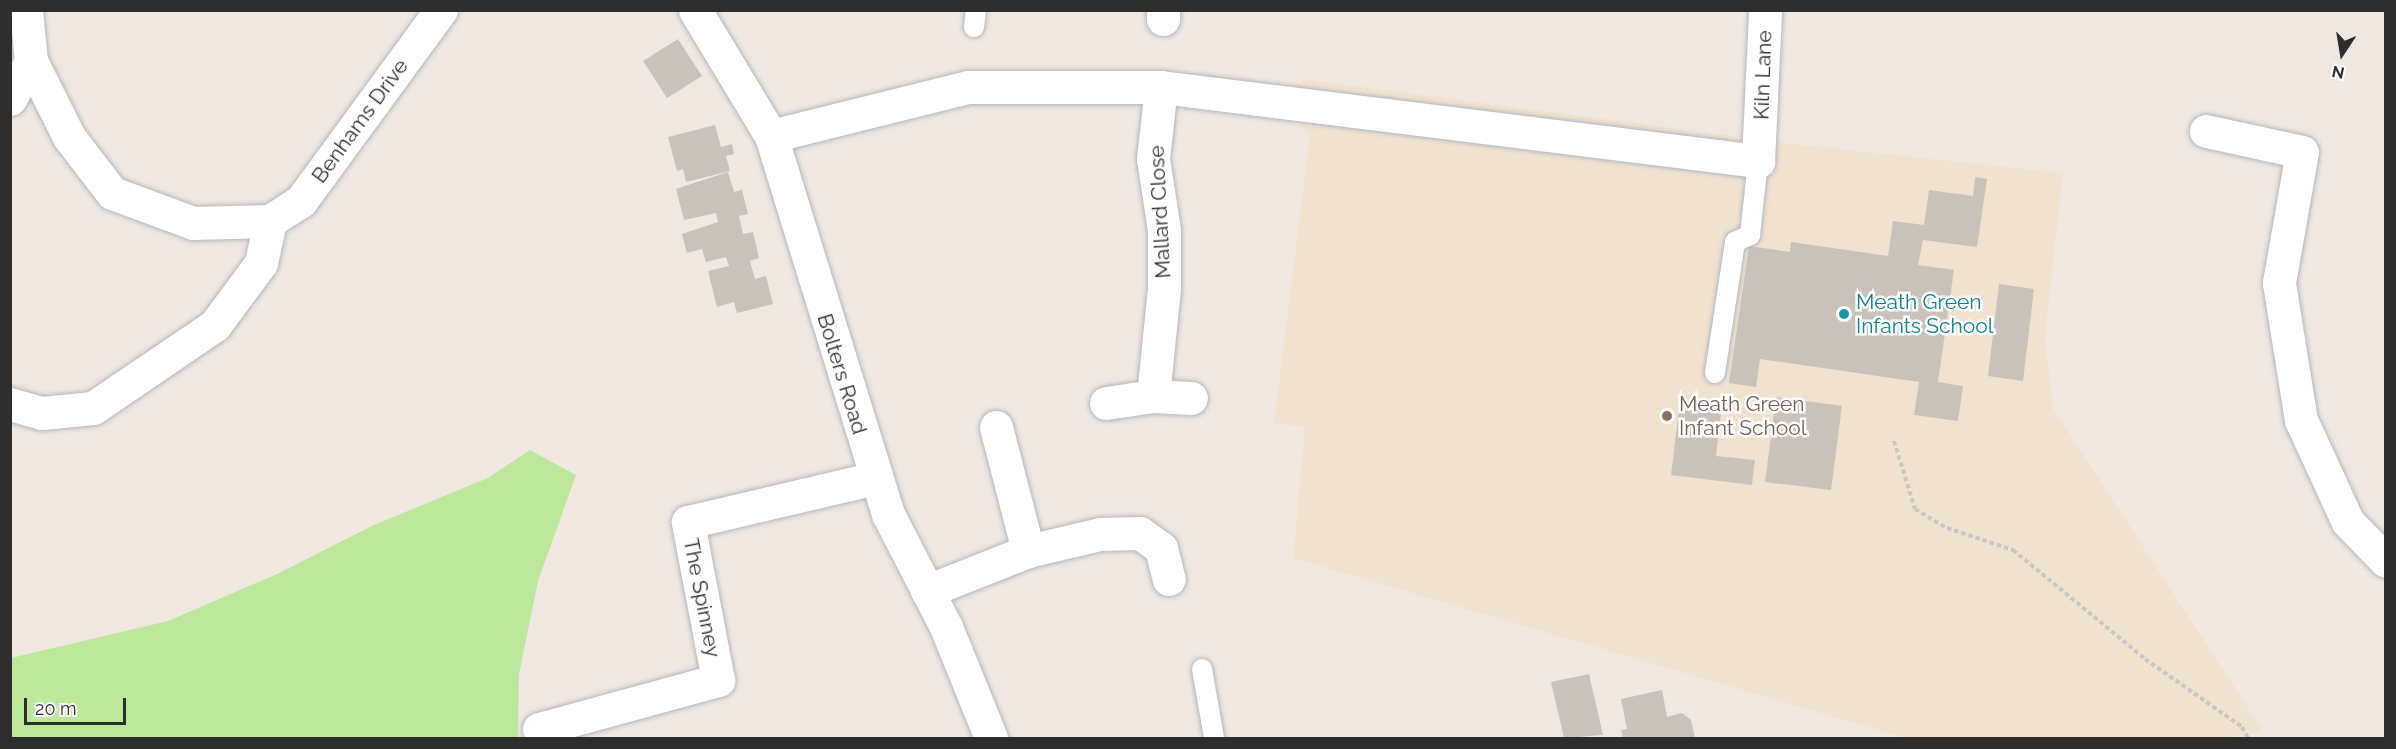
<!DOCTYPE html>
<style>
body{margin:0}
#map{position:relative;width:2396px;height:749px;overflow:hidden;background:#efe7e0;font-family:Raleway,sans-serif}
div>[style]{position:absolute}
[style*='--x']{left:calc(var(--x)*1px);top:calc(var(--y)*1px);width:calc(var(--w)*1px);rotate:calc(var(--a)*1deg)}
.education>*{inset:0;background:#f1e2cf}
.green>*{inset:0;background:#bde79b}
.building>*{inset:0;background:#c8c2bb}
.path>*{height:4px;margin-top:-2px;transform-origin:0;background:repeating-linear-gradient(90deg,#c8c8c8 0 4.5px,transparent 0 7.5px)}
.roads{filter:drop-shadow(0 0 2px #b3b7c1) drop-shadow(0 0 2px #b3b7c1)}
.lane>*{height:20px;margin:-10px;padding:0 10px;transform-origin:10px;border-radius:10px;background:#fff}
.street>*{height:33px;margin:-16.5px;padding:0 16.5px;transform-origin:16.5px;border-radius:16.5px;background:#fff}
.dots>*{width:16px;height:16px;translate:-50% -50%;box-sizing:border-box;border:3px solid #fff;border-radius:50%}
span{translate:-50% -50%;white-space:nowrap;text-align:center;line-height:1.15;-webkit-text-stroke:5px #fff;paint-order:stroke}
.street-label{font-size:21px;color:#2d2d2d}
.culture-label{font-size:21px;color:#0d838f}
.left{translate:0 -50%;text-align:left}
.education-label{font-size:21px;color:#785e54}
.frame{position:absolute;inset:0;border:12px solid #2d2d2d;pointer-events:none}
.north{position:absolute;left:2312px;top:24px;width:60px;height:60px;-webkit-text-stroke:4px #fff;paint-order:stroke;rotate:192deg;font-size:16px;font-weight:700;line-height:24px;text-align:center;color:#2d2d2d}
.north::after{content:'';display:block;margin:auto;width:21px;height:27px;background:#2d2d2d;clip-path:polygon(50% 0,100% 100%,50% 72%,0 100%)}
.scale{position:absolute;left:24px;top:698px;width:102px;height:27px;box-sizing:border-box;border:3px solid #2d2d2d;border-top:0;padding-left:8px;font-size:18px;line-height:21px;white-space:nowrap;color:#2d2d2d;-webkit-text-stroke:4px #fff;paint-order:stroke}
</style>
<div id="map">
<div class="education">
<i style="clip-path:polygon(1303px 79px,1783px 143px,2063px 173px,2045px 337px,2053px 408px,2263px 731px,2228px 738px,1906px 738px,1293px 558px,1305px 427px,1274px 423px,1310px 136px,1298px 121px)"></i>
</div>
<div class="green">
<i style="clip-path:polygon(530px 450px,576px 475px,538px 581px,519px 674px,518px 738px,11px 738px,11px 658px,168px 621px,277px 574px,374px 525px,488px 478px)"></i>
</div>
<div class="building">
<i style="clip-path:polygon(678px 39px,702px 76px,667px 98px,643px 61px)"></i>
<i style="clip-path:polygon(715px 125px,721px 147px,732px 144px,734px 154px,726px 156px,730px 171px,686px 182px,683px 169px,677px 171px,668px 137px)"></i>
<i style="clip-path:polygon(728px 172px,734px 192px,742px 190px,748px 214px,739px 216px,743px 234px,753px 232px,759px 258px,750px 261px,755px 279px,766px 276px,773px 304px,737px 313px,734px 302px,717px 307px,708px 271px,729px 266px,726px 257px,706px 262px,702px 249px,687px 253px,682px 234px,718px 222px,716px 213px,684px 220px,676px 189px)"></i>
<i style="clip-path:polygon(1975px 177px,1987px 179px,1977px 247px,1923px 240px,1918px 265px,1954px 270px,1938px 382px,1963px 386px,1958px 421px,1914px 415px,1919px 382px,1760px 359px,1756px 387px,1729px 383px,1749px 246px,1790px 252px,1791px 242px,1888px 256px,1893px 221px,1924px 225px,1929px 190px,1973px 196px)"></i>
<i style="clip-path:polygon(1999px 284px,2034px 289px,2023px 381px,1988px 376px)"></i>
<i style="clip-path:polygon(1776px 397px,1842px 406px,1831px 490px,1765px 482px)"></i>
<i style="clip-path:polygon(1680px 400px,1722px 405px,1716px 456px,1755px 460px,1752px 485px,1671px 475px)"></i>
<i style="clip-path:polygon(1589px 674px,1603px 735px,1564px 738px,1551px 682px)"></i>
<i style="clip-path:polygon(1662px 690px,1667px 717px,1682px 713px,1691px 720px,1695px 738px,1623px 738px,1621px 730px,1627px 729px,1621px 699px)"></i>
</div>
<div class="path">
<i style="--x:1894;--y:441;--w:71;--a:72.8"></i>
<i style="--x:1915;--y:509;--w:37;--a:31"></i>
<i style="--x:1947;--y:528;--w:70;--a:18.4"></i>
<i style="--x:2013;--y:550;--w:171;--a:39.5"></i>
<i style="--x:2145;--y:659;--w:118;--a:35"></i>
<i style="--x:2242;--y:727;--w:13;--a:61"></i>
</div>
<div class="roads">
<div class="lane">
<i style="--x:974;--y:27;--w:17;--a:-83"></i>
<i style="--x:1715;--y:373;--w:133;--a:-81.3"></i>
<i style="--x:1735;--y:242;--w:17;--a:-25"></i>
<i style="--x:1750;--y:235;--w:74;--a:-83.8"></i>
<i style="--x:1202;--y:669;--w:70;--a:80.1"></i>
</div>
<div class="street">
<i style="--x:26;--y:10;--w:51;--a:84.4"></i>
<i style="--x:31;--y:61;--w:85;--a:63.4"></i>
<i style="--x:69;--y:137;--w:71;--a:52.5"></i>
<i style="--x:112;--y:193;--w:86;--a:20.3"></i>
<i style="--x:193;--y:223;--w:77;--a:-1.5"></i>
<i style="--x:270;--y:221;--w:37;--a:-33"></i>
<i style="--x:301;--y:201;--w:237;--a:-53.8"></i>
<i style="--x:695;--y:10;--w:147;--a:58.9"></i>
<i style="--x:771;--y:136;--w:396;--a:72.8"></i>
<i style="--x:888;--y:514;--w:127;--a:62.8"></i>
<i style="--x:946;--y:627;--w:120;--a:67.9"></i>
<i style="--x:1163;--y:10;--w:9;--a:90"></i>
<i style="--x:10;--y:99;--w:43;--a:-61.1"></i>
<i style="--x:2206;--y:131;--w:98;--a:12.3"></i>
<i style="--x:2302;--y:152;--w:133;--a:100"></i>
<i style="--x:2279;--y:283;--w:139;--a:80.9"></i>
<i style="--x:2301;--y:420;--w:112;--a:65.3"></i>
<i style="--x:2348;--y:522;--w:54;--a:45.7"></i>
<i style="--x:771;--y:136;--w:203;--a:-14"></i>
<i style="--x:968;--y:87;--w:193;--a:0"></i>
<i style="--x:1161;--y:87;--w:602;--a:7.07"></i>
<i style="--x:1758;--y:161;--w:151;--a:-87.3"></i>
<i style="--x:1153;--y:396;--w:38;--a:3"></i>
<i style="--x:1106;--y:403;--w:48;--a:-8.5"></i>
<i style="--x:1153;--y:396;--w:109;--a:-84.2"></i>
<i style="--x:1164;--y:288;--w:58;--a:-90"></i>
<i style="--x:1164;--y:230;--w:72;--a:-98.8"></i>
<i style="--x:1153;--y:159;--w:72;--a:-83.7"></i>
<i style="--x:10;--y:404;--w:33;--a:16"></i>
<i style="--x:42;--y:413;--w:51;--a:-5.6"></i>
<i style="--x:93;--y:408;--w:148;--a:-34.2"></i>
<i style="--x:215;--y:325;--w:77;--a:-53.4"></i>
<i style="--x:261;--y:263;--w:43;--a:-77.9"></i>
<i style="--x:996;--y:427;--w:128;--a:75.5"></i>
<i style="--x:927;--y:591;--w:109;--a:-21.6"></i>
<i style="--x:1028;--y:551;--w:74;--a:-13.3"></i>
<i style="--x:1100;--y:534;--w:40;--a:-1.4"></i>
<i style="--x:1140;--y:533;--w:26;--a:36"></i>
<i style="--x:1161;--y:548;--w:32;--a:76"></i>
<i style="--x:539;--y:729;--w:186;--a:-15.3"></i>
<i style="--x:718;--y:680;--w:161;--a:-100.8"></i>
<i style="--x:688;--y:522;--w:192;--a:-13.2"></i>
</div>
</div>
<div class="dots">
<i style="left:1844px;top:314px;background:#0f9aa8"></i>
<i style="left:1667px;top:416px;background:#8d6e63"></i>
</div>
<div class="street-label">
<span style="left:1763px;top:75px;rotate:-88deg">Kiln Lane</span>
<span style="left:360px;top:121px;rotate:-54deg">Benhams Drive</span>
<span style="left:1160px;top:212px;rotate:-93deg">Mallard Close</span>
<span style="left:842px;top:374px;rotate:73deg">Bolters Road</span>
<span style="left:702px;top:598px;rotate:79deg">The Spinney</span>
</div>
<div class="culture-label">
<span class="left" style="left:1856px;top:314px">Meath Green<br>Infants School</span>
</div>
<div class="education-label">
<span class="left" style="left:1679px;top:416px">Meath Green<br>Infant School</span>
</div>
<div class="frame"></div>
<div class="north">N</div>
<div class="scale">20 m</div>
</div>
